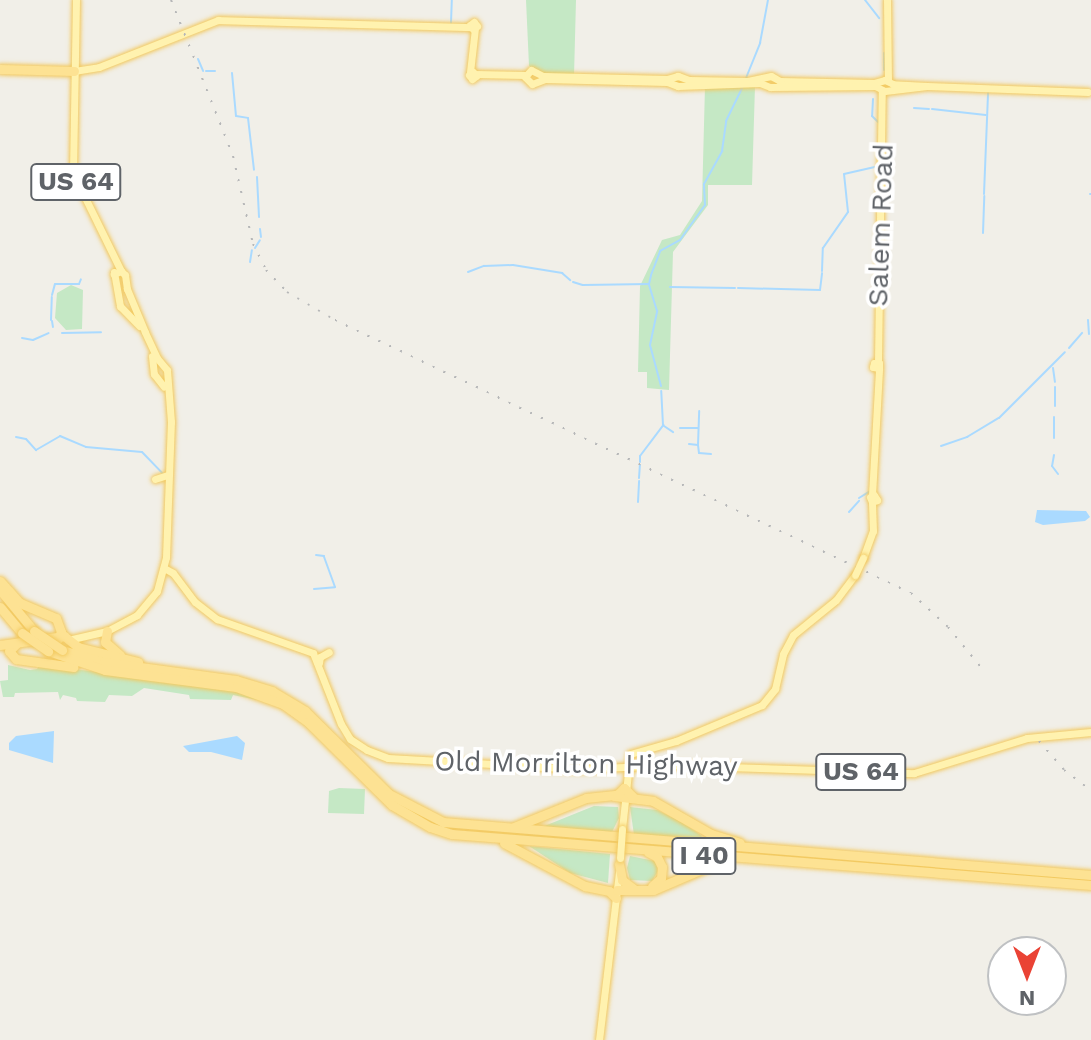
<!DOCTYPE html>
<style>
body{margin:0}
#map{position:relative;width:1091px;height:1040px;overflow:hidden;background:#f1efe8;font-family:"Work Sans",sans-serif}
div>[style]{position:absolute}
[style*='--x']{left:calc(var(--x)*1px);top:calc(var(--y)*1px);width:calc(var(--w)*1px);rotate:calc(var(--a)*1deg)}
.green>*{inset:0;background:#c5e8c5}
.water>*{inset:0;background:#aadaff}
.stream>*{height:2px;margin:-1px;padding:0 1px;transform-origin:1px;border-radius:1px;background:#aadaff}
.roads{filter:drop-shadow(0 0 2px #f2c960) drop-shadow(0 0 2px #f2c960)}
.major>*{height:7px;margin:-3.5px;padding:0 3.5px;transform-origin:3.5px;border-radius:3.5px;background:#fff2af}
.highway>*{height:9px;margin:-4.5px;padding:0 4.5px;transform-origin:4.5px;border-radius:4.5px;background:#fde293}
.rail>*{height:2px;margin-top:-1px;transform-origin:0;background:repeating-linear-gradient(90deg,#b6b7b8 0 2px,transparent 0 12px)}
.bridges{filter:drop-shadow(0 0 2px #f2c960) drop-shadow(0 0 2px #f2c960)}
.major-bridge>*{height:7px;margin:-3.5px;padding:0 3.5px;transform-origin:3.5px;border-radius:3.5px;background:#fff2af}
.highway-bridge>*{height:9px;margin:-4.5px;padding:0 4.5px;transform-origin:4.5px;border-radius:4.5px;background:#fde293}
span{translate:-50% -50%;white-space:nowrap;text-align:center;line-height:1.15;-webkit-text-stroke:7px #fff;paint-order:stroke}
.shield-label span{padding:2px 6px;background:#fff;border:2px solid;border-radius:6px;-webkit-text-stroke-width:0}
.shield-label{font-size:26px;color:#5f6368;font-weight:700}
.street-label{font-size:28px;color:#5f6368}
.north{position:absolute;left:987px;top:936px;width:80px;height:80px;box-sizing:border-box;background:#fff;border:2px solid #bfc1c3;border-radius:50%;rotate:180deg;font-size:22px;font-weight:700;line-height:32px;text-align:center;color:#5f6368}
.north::after{content:'';display:block;margin:auto;width:28px;height:36px;background:#ea4335;clip-path:polygon(50% 0,100% 100%,50% 72%,0 100%)}
</style>
<div id="map">
<div class="green">
<i style="clip-path:polygon(526px 0,576px 0,574px 76px,540px 73px,529px 66px)"></i>
<i style="clip-path:polygon(705px 86px,755px 86px,752px 185px,708px 185px,708px 205px,673px 252px,669px 390px,647px 388px,647px 372px,638px 372px,640px 286px,662px 240px,680px 235px,702px 201px)"></i>
<i style="clip-path:polygon(71px 285px,83px 290px,82px 329px,66px 330px,55px 318px,57px 293px)"></i>
<i style="clip-path:polygon(8px 665px,30px 670px,37px 669px,39px 666px,74px 669px,238px 690px,267px 702px,233px 695px,231px 700px,190px 699px,189px 695px,144px 688px,132px 696px,109px 695px,105px 702px,77px 701px,76px 698px,63px 695px,60px 700px,58px 692px,15px 693px,14px 697px,3px 697px,0 681px,8px 680px)"></i>
<i style="clip-path:polygon(339px 788px,365px 789px,364px 814px,328px 813px,329px 791px)"></i>
<i style="clip-path:polygon(594px 806px,618px 807px,619px 818px,612px 832px,542px 827px)"></i>
<i style="clip-path:polygon(630px 807px,657px 810px,682px 822px,702px 836px,699px 840px,634px 835px)"></i>
<i style="clip-path:polygon(529px 846px,610px 854px,608px 883px,570px 873px)"></i>
<i style="clip-path:polygon(630px 856px,655px 861px,658px 871px,652px 881px,630px 880px,627px 868px)"></i>
</div>
<div class="water">
<i style="clip-path:polygon(1037px 510px,1086px 511px,1090px 517px,1085px 521px,1043px 525px,1035px 522px)"></i>
<i style="clip-path:polygon(54px 731px,53px 763px,9px 750px,9px 743px,16px 736px)"></i>
<i style="clip-path:polygon(237px 736px,245px 743px,242px 760px,211px 752px,189px 752px,183px 746px)"></i>
</div>
<div class="stream">
<i style="--x:865;--y:0;--w:23;--a:52"></i>
<i style="--x:451;--y:23;--w:23;--a:-88"></i>
<i style="--x:198;--y:59;--w:13;--a:67"></i>
<i style="--x:884;--y:70;--w:17;--a:-90"></i>
<i style="--x:206;--y:71;--w:9;--a:0"></i>
<i style="--x:232;--y:73;--w:43;--a:84.7"></i>
<i style="--x:236;--y:116;--w:12;--a:9"></i>
<i style="--x:248;--y:118;--w:52;--a:83.4"></i>
<i style="--x:746;--y:78;--w:38;--a:-68"></i>
<i style="--x:760;--y:43;--w:44;--a:-79.5"></i>
<i style="--x:873;--y:99;--w:17;--a:93"></i>
<i style="--x:872;--y:116;--w:10;--a:45"></i>
<i style="--x:914;--y:108;--w:15;--a:4"></i>
<i style="--x:932;--y:109;--w:54;--a:6.3"></i>
<i style="--x:257;--y:177;--w:40;--a:87.1"></i>
<i style="--x:984;--y:194;--w:101;--a:-87.7"></i>
<i style="--x:1090;--y:194;--w:1;--a:0"></i>
<i style="--x:260;--y:229;--w:8;--a:83"></i>
<i style="--x:983;--y:233;--w:37;--a:-88"></i>
<i style="--x:255;--y:248;--w:9;--a:-58"></i>
<i style="--x:250;--y:262;--w:12;--a:-81"></i>
<i style="--x:822;--y:271;--w:23;--a:-88"></i>
<i style="--x:823;--y:248;--w:44;--a:-55.2"></i>
<i style="--x:848;--y:212;--w:38;--a:-96"></i>
<i style="--x:844;--y:174;--w:36;--a:-13"></i>
<i style="--x:468;--y:272;--w:17;--a:-21"></i>
<i style="--x:484;--y:266;--w:29;--a:-2"></i>
<i style="--x:513;--y:265;--w:50;--a:9.3"></i>
<i style="--x:562;--y:273;--w:11;--a:41"></i>
<i style="--x:573;--y:282;--w:10;--a:17"></i>
<i style="--x:583;--y:285;--w:66;--a:-0.9"></i>
<i style="--x:670;--y:287;--w:65;--a:0.9"></i>
<i style="--x:738;--y:288;--w:82;--a:1.4"></i>
<i style="--x:820;--y:290;--w:17;--a:-83"></i>
<i style="--x:52;--y:295;--w:11;--a:-75"></i>
<i style="--x:55;--y:284;--w:24;--a:0"></i>
<i style="--x:79;--y:284;--w:5;--a:-68"></i>
<i style="--x:51;--y:320;--w:23;--a:-88"></i>
<i style="--x:1088;--y:320;--w:14;--a:86"></i>
<i style="--x:52;--y:321;--w:6;--a:81"></i>
<i style="--x:62;--y:333;--w:39;--a:-1"></i>
<i style="--x:22;--y:338;--w:11;--a:10"></i>
<i style="--x:33;--y:340;--w:17;--a:-24"></i>
<i style="--x:1069;--y:348;--w:20;--a:-49"></i>
<i style="--x:1053;--y:368;--w:14;--a:82"></i>
<i style="--x:661;--y:386;--w:42;--a:-105"></i>
<i style="--x:650;--y:345;--w:35;--a:-78"></i>
<i style="--x:657;--y:311;--w:28;--a:-107"></i>
<i style="--x:649;--y:284;--w:9;--a:-77"></i>
<i style="--x:651;--y:275;--w:26;--a:-69"></i>
<i style="--x:660;--y:251;--w:23;--a:-29"></i>
<i style="--x:680;--y:240;--w:43;--a:-54.5"></i>
<i style="--x:705;--y:205;--w:21;--a:-93"></i>
<i style="--x:704;--y:184;--w:38;--a:-61"></i>
<i style="--x:722;--y:151;--w:30;--a:-82"></i>
<i style="--x:726;--y:121;--w:37;--a:-64"></i>
<i style="--x:1055;--y:406;--w:19;--a:-90"></i>
<i style="--x:664;--y:426;--w:11;--a:34"></i>
<i style="--x:680;--y:428;--w:18;--a:0"></i>
<i style="--x:16;--y:437;--w:10;--a:11"></i>
<i style="--x:26;--y:439;--w:15;--a:48"></i>
<i style="--x:36;--y:450;--w:28;--a:-30"></i>
<i style="--x:60;--y:436;--w:28;--a:23"></i>
<i style="--x:86;--y:447;--w:56;--a:5.1"></i>
<i style="--x:142;--y:452;--w:29;--a:46"></i>
<i style="--x:1054;--y:438;--w:21;--a:-90"></i>
<i style="--x:689;--y:444;--w:9;--a:6"></i>
<i style="--x:698;--y:445;--w:8;--a:83"></i>
<i style="--x:699;--y:453;--w:12;--a:5"></i>
<i style="--x:698;--y:445;--w:34;--a:-88"></i>
<i style="--x:941;--y:446;--w:28;--a:-19"></i>
<i style="--x:967;--y:437;--w:37;--a:-31"></i>
<i style="--x:999;--y:418;--w:93;--a:-45"></i>
<i style="--x:1054;--y:455;--w:11;--a:100"></i>
<i style="--x:1052;--y:466;--w:10;--a:53"></i>
<i style="--x:640;--y:462;--w:6;--a:-90"></i>
<i style="--x:640;--y:456;--w:39;--a:-53"></i>
<i style="--x:663;--y:425;--w:34;--a:-93"></i>
<i style="--x:639;--y:478;--w:13;--a:-86"></i>
<i style="--x:859;--y:498;--w:13;--a:-32"></i>
<i style="--x:638;--y:502;--w:21;--a:-87"></i>
<i style="--x:849;--y:512;--w:15;--a:-48"></i>
<i style="--x:314;--y:589;--w:21;--a:-5"></i>
<i style="--x:335;--y:587;--w:33;--a:-110"></i>
<i style="--x:324;--y:556;--w:8;--a:-173"></i>
</div>
<div class="roads">
<div class="major">
<i style="--x:76;--y:0;--w:173;--a:91"></i>
<i style="--x:73;--y:173;--w:109;--a:63.9"></i>
<i style="--x:887;--y:0;--w:81;--a:89.3"></i>
<i style="--x:474;--y:22;--w:5;--a:53"></i>
<i style="--x:477;--y:26;--w:5;--a:143"></i>
<i style="--x:473;--y:29;--w:5;--a:-127"></i>
<i style="--x:470;--y:25;--w:5;--a:-37"></i>
<i style="--x:74;--y:71;--w:25;--a:-9"></i>
<i style="--x:99;--y:67;--w:128;--a:-21.6"></i>
<i style="--x:218;--y:20;--w:252;--a:1.6"></i>
<i style="--x:470;--y:72;--w:44;--a:-83.5"></i>
<i style="--x:473;--y:72;--w:5;--a:53"></i>
<i style="--x:476;--y:76;--w:5;--a:143"></i>
<i style="--x:472;--y:79;--w:5;--a:-127"></i>
<i style="--x:469;--y:75;--w:5;--a:-37"></i>
<i style="--x:475;--y:74;--w:50;--a:1.1"></i>
<i style="--x:927;--y:86;--w:34;--a:-177"></i>
<i style="--x:893;--y:84;--w:9;--a:-153"></i>
<i style="--x:885;--y:80;--w:11;--a:165"></i>
<i style="--x:874;--y:83;--w:94;--a:-178.8"></i>
<i style="--x:780;--y:81;--w:10;--a:-151"></i>
<i style="--x:771;--y:76;--w:25;--a:168"></i>
<i style="--x:747;--y:81;--w:58;--a:-179"></i>
<i style="--x:689;--y:80;--w:12;--a:-160"></i>
<i style="--x:678;--y:76;--w:11;--a:165"></i>
<i style="--x:667;--y:79;--w:124;--a:-178.6"></i>
<i style="--x:543;--y:76;--w:13;--a:-153"></i>
<i style="--x:531;--y:70;--w:9;--a:131"></i>
<i style="--x:525;--y:77;--w:10;--a:45"></i>
<i style="--x:532;--y:84;--w:14;--a:-21"></i>
<i style="--x:545;--y:79;--w:122;--a:1.4"></i>
<i style="--x:667;--y:82;--w:12;--a:20"></i>
<i style="--x:678;--y:86;--w:82;--a:-2.1"></i>
<i style="--x:760;--y:83;--w:11;--a:22"></i>
<i style="--x:770;--y:87;--w:105;--a:-0.5"></i>
<i style="--x:875;--y:86;--w:11;--a:27"></i>
<i style="--x:885;--y:91;--w:42;--a:-6.8"></i>
<i style="--x:927;--y:86;--w:161;--a:2.1"></i>
<i style="--x:114;--y:272;--w:35;--a:80"></i>
<i style="--x:120;--y:306;--w:28;--a:46"></i>
<i style="--x:152;--y:356;--w:18;--a:84"></i>
<i style="--x:154;--y:374;--w:16;--a:52"></i>
<i style="--x:878;--y:362;--w:272;--a:-89.2"></i>
<i style="--x:874;--y:363;--w:5;--a:0"></i>
<i style="--x:879;--y:363;--w:5;--a:90"></i>
<i style="--x:879;--y:368;--w:6;--a:-171"></i>
<i style="--x:873;--y:367;--w:4;--a:-76"></i>
<i style="--x:155;--y:479;--w:13;--a:-18"></i>
<i style="--x:872;--y:495;--w:127;--a:-86.8"></i>
<i style="--x:874;--y:495;--w:6;--a:59"></i>
<i style="--x:877;--y:500;--w:5;--a:158"></i>
<i style="--x:872;--y:502;--w:5;--a:-112"></i>
<i style="--x:870;--y:497;--w:4;--a:-27"></i>
<i style="--x:863;--y:558;--w:29;--a:-70"></i>
<i style="--x:873;--y:531;--w:29;--a:-92"></i>
<i style="--x:164;--y:568;--w:10;--a:29"></i>
<i style="--x:173;--y:573;--w:36;--a:53"></i>
<i style="--x:195;--y:602;--w:28;--a:38"></i>
<i style="--x:217;--y:619;--w:102;--a:19.5"></i>
<i style="--x:313;--y:653;--w:76;--a:68.5"></i>
<i style="--x:341;--y:724;--w:17;--a:59"></i>
<i style="--x:350;--y:739;--w:20;--a:33"></i>
<i style="--x:367;--y:750;--w:22;--a:21"></i>
<i style="--x:388;--y:758;--w:191;--a:3.3"></i>
<i style="--x:579;--y:769;--w:89;--a:-2.6"></i>
<i style="--x:668;--y:765;--w:246;--a:1.9"></i>
<i style="--x:914;--y:773;--w:118;--a:-17.2"></i>
<i style="--x:1027;--y:738;--w:64;--a:-5.4"></i>
<i style="--x:68;--y:640;--w:40;--a:-13"></i>
<i style="--x:107;--y:631;--w:34;--a:-28"></i>
<i style="--x:137;--y:615;--w:31;--a:-50"></i>
<i style="--x:157;--y:591;--w:35;--a:-75"></i>
<i style="--x:166;--y:557;--w:135;--a:-87.9"></i>
<i style="--x:171;--y:422;--w:52;--a:-94.4"></i>
<i style="--x:167;--y:370;--w:16;--a:-130"></i>
<i style="--x:157;--y:358;--w:29;--a:-115"></i>
<i style="--x:145;--y:332;--w:47;--a:-112.7"></i>
<i style="--x:127;--y:289;--w:14;--a:-98"></i>
<i style="--x:125;--y:275;--w:6;--a:-135"></i>
<i style="--x:121;--y:271;--w:8;--a:157"></i>
<i style="--x:319;--y:663;--w:6;--a:-81"></i>
<i style="--x:320;--y:657;--w:10;--a:-29"></i>
<i style="--x:622;--y:829;--w:75;--a:-83.9"></i>
<i style="--x:630;--y:754;--w:48;--a:-15.8"></i>
<i style="--x:676;--y:741;--w:93;--a:-22.7"></i>
<i style="--x:762;--y:705;--w:21;--a:-51"></i>
<i style="--x:775;--y:689;--w:36;--a:-77"></i>
<i style="--x:783;--y:654;--w:21;--a:-62"></i>
<i style="--x:793;--y:635;--w:55;--a:-39.1"></i>
<i style="--x:836;--y:600;--w:31;--a:-53"></i>
<i style="--x:599;--y:1040;--w:169;--a:-83.2"></i>
</div>
<div class="highway">
<i style="--x:0;--y:69;--w:74;--a:1.5"></i>
<i style="--x:0;--y:581;--w:30;--a:48"></i>
<i style="--x:20;--y:603;--w:39;--a:23"></i>
<i style="--x:56;--y:618;--w:15;--a:70"></i>
<i style="--x:61;--y:632;--w:8;--a:113"></i>
<i style="--x:0;--y:590;--w:53;--a:50.3"></i>
<i style="--x:0;--y:607;--w:34;--a:50"></i>
<i style="--x:107;--y:631;--w:11;--a:100"></i>
<i style="--x:105;--y:642;--w:20;--a:41"></i>
<i style="--x:17;--y:643;--w:11;--a:135"></i>
<i style="--x:9;--y:651;--w:11;--a:49"></i>
<i style="--x:16;--y:659;--w:58;--a:8"></i>
<i style="--x:0;--y:645;--w:65;--a:-8"></i>
<i style="--x:64;--y:636;--w:18;--a:38"></i>
<i style="--x:78;--y:647;--w:62;--a:14"></i>
<i style="--x:62;--y:650;--w:44;--a:15.9"></i>
<i style="--x:104;--y:662;--w:133;--a:7.8"></i>
<i style="--x:236;--y:680;--w:38;--a:17"></i>
<i style="--x:272;--y:691;--w:39;--a:31"></i>
<i style="--x:305;--y:711;--w:118;--a:44.7"></i>
<i style="--x:389;--y:794;--w:61;--a:27.4"></i>
<i style="--x:443;--y:822;--w:650;--a:4.68"></i>
<i style="--x:48;--y:651;--w:60;--a:18.4"></i>
<i style="--x:105;--y:670;--w:132;--a:7.4"></i>
<i style="--x:236;--y:687;--w:50;--a:19.9"></i>
<i style="--x:283;--y:704;--w:31;--a:36"></i>
<i style="--x:308;--y:722;--w:118;--a:44.7"></i>
<i style="--x:392;--y:805;--w:44;--a:30.1"></i>
<i style="--x:430;--y:827;--w:23;--a:18"></i>
<i style="--x:452;--y:834;--w:641;--a:4.56"></i>
<i style="--x:614;--y:796;--w:39;--a:7"></i>
<i style="--x:653;--y:801;--w:67;--a:29.6"></i>
<i style="--x:711;--y:834;--w:30;--a:17"></i>
<i style="--x:514;--y:827;--w:78;--a:-21.9"></i>
<i style="--x:586;--y:798;--w:31;--a:-6"></i>
<i style="--x:617;--y:795;--w:10;--a:-45"></i>
<i style="--x:624;--y:788;--w:13;--a:45"></i>
<i style="--x:504;--y:843;--w:92;--a:28"></i>
<i style="--x:585;--y:886;--w:25;--a:12"></i>
<i style="--x:609;--y:891;--w:10;--a:45"></i>
<i style="--x:648;--y:852;--w:10;--a:29"></i>
<i style="--x:657;--y:857;--w:11;--a:63"></i>
<i style="--x:662;--y:867;--w:11;--a:95"></i>
<i style="--x:661;--y:878;--w:12;--a:138"></i>
<i style="--x:619;--y:864;--w:16;--a:79"></i>
<i style="--x:622;--y:880;--w:15;--a:37"></i>
<i style="--x:617;--y:890;--w:36;--a:0"></i>
<i style="--x:653;--y:890;--w:76;--a:-23.2"></i>
</div>
</div>
<div class="rail">
<i style="--x:171;--y:0;--w:168;--a:68.3"></i>
<i style="--x:233;--y:156;--w:90;--a:77.2"></i>
<i style="--x:253;--y:244;--w:29;--a:63"></i>
<i style="--x:266;--y:270;--w:30;--a:46"></i>
<i style="--x:287;--y:292;--w:56;--a:30.3"></i>
<i style="--x:335;--y:320;--w:637;--a:25.36"></i>
<i style="--x:911;--y:593;--w:50;--a:42.6"></i>
<i style="--x:948;--y:627;--w:57;--a:50.7"></i>
<i style="--x:1039;--y:741;--w:38;--a:49"></i>
<i style="--x:1064;--y:770;--w:34;--a:37"></i>
</div>
<div class="bridges">
<div class="major-bridge">
<i style="--x:855;--y:575;--w:19;--a:-65"></i>
<i style="--x:620;--y:858;--w:29;--a:-86"></i>
</div>
<div class="highway-bridge">
<i style="--x:34;--y:631;--w:34;--a:34"></i>
<i style="--x:22;--y:633;--w:32;--a:35"></i>
</div>
</div>
<div class="shield-label">
<span style="left:76px;top:182px">US 64</span>
<span style="left:861px;top:772px">US 64</span>
<span style="left:704px;top:856px">I 40</span>
</div>
<div class="street-label">
<span style="left:881px;top:225px;rotate:-88deg">Salem Road</span>
<span style="left:586px;top:764px;rotate:1deg">Old Morrilton Highway</span>
</div>
<div class="north">N</div>
</div>
